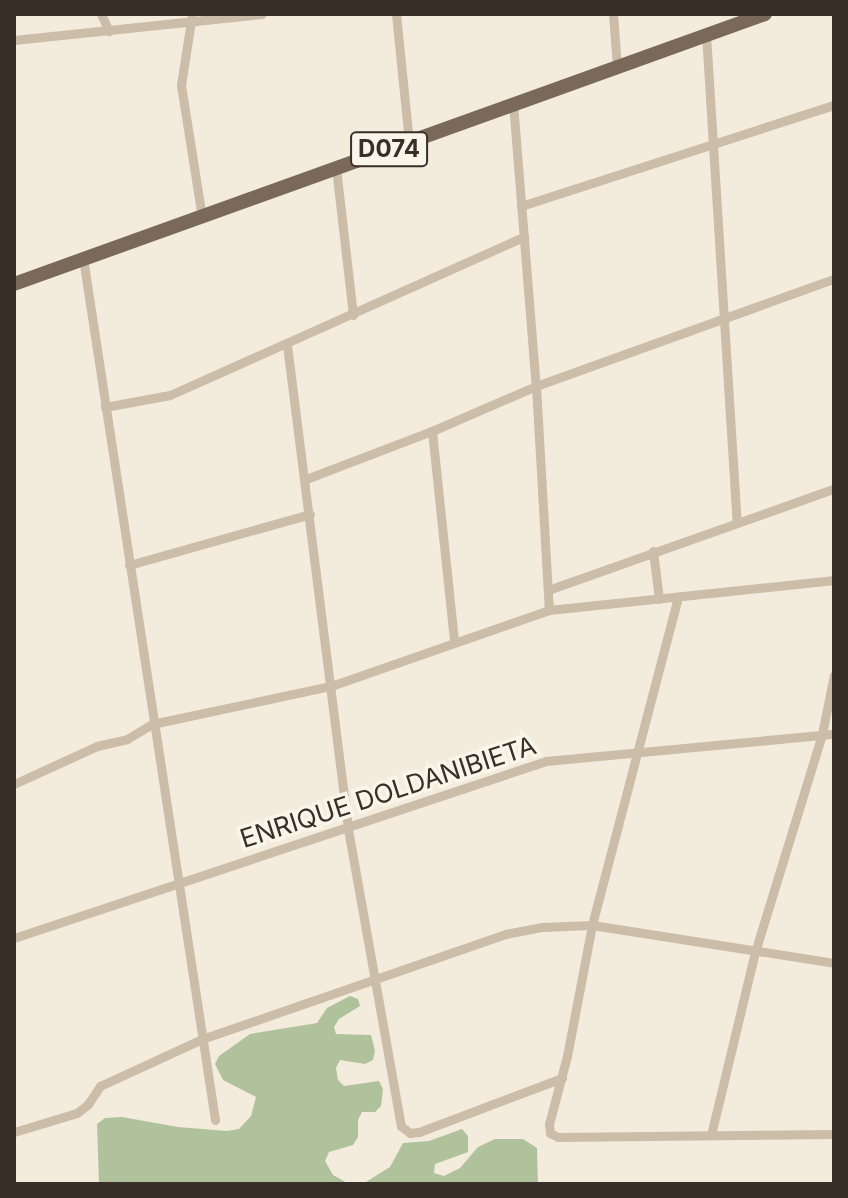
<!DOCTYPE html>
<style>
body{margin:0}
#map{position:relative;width:848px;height:1198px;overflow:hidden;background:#f3ebdc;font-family:Inter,sans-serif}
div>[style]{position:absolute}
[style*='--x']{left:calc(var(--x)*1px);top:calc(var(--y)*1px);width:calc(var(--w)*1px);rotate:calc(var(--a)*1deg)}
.green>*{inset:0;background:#b0c29c}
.street>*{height:9px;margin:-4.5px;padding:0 4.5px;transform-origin:4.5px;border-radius:4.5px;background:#cbbda8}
.primary>*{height:14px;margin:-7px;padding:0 7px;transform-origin:7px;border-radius:7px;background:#7a6959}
span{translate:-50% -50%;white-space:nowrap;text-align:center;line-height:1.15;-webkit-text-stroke:7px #faf5e9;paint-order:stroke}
.shield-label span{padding:2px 6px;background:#faf5e9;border:2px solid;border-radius:6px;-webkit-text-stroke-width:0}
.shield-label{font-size:24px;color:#382f28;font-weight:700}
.street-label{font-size:26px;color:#382f28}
.frame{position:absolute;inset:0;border:16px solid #382f28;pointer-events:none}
</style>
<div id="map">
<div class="green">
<i style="clip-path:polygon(350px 996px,358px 999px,360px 1006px,339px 1019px,334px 1027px,336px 1034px,371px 1035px,375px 1051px,373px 1060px,365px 1064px,340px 1060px,336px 1068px,338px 1080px,344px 1086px,379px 1081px,383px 1089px,381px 1106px,375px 1112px,362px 1112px,358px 1120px,358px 1137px,353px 1145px,329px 1152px,325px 1161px,333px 1175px,349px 1184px,99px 1184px,97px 1124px,105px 1118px,122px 1117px,178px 1127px,227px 1131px,239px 1129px,251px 1116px,256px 1097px,223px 1080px,215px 1064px,219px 1056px,250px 1034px,317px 1023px,327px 1008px)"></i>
<i style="clip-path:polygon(462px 1129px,468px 1136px,468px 1152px,435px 1164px,434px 1173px,444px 1176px,460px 1168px,478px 1147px,495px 1139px,523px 1139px,537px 1148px,538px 1184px,351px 1184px,366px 1182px,390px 1167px,403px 1143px,429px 1141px)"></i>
</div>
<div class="street">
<i style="--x:101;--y:14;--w:19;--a:65"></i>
<i style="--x:192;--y:14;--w:72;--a:98.8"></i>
<i style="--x:181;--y:85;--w:135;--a:81"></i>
<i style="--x:396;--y:14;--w:128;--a:84.2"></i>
<i style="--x:613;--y:14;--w:52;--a:85.6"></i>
<i style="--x:706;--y:34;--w:487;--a:86.4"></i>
<i style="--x:14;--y:40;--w:249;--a:-6"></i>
<i style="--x:513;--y:103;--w:284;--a:85.4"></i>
<i style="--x:536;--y:386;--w:224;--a:86.7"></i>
<i style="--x:336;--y:168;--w:148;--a:83.4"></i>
<i style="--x:521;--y:206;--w:329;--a:-17.9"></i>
<i style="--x:83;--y:258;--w:872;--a:81.29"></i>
<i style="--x:287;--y:345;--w:488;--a:82.8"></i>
<i style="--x:348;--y:829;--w:302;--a:79.9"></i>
<i style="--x:401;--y:1126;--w:11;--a:38"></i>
<i style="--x:410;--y:1133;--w:9;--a:-6"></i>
<i style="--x:419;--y:1132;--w:153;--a:-20.7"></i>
<i style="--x:105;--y:407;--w:66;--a:-10.5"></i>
<i style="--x:170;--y:395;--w:388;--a:-24.1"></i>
<i style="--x:432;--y:431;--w:212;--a:84"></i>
<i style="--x:306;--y:479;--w:135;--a:-20.9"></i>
<i style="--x:432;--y:431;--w:113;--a:-23.4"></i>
<i style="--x:536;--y:386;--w:317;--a:-19.8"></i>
<i style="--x:653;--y:551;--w:48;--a:82.9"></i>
<i style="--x:129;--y:565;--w:188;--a:-15.7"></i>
<i style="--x:548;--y:590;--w:303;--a:-19.5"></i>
<i style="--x:678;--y:597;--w:339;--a:104.7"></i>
<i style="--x:592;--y:925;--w:133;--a:100.8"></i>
<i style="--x:567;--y:1056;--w:70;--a:104.8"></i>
<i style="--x:549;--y:1124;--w:9;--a:84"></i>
<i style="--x:550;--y:1133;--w:9;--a:27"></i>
<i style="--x:558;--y:1137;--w:276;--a:-0.6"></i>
<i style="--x:14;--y:784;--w:91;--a:-24.6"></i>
<i style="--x:97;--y:746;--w:31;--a:-13"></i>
<i style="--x:127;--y:739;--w:29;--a:-31"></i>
<i style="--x:152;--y:724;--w:183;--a:-12"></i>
<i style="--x:331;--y:686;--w:231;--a:-19.2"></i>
<i style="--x:549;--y:610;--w:287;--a:-6"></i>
<i style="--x:14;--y:938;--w:561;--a:-18.4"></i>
<i style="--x:546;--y:761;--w:289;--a:-5.4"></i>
<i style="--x:14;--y:1132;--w:66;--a:-16.8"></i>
<i style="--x:77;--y:1113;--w:14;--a:-39"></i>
<i style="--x:88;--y:1104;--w:22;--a:-56"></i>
<i style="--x:100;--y:1086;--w:112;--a:-24.7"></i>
<i style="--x:202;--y:1039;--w:322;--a:-19.1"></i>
<i style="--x:506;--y:934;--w:37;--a:-11"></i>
<i style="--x:542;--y:927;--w:50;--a:-2.3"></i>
<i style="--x:592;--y:925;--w:245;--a:8.9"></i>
<i style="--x:711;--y:1135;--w:188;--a:-76.5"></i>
<i style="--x:755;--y:952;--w:228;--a:-72.9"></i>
<i style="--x:822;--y:734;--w:60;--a:-78.5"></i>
</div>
<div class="primary">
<i style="--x:14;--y:284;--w:798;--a:-19.77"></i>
</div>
<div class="shield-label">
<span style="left:389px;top:149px">D074</span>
</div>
<div class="street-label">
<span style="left:388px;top:792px;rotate:-18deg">ENRIQUE DOLDANIBIETA</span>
</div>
<div class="frame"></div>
</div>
